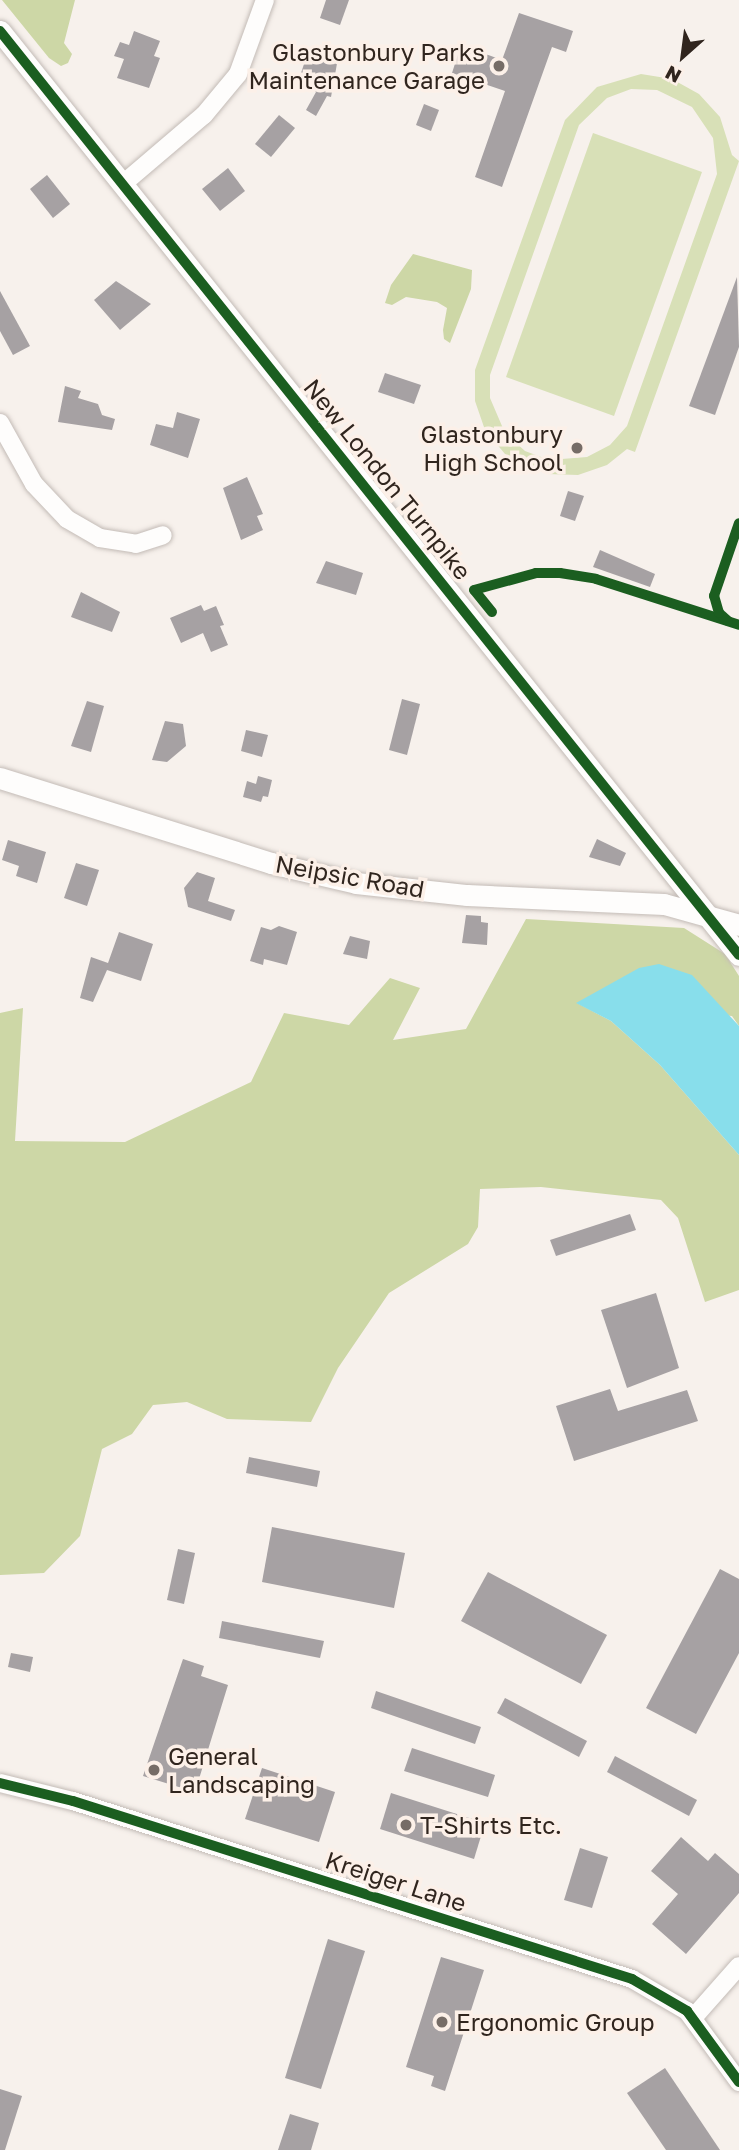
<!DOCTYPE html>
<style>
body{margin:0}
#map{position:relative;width:739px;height:2150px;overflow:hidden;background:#f7f1ec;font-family:"Golos Text",sans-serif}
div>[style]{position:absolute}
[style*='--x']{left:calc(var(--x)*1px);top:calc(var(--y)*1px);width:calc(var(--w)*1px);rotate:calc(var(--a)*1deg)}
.green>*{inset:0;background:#d8e0b7}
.forest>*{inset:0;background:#cdd7a6}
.water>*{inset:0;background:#88deeb}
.building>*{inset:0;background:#a6a1a3}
.roads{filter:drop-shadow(0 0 2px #c3bbb6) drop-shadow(0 0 2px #c3bbb6)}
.minor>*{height:18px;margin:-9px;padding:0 9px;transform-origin:9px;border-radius:9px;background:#fefdfc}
.tertiary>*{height:21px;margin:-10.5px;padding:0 10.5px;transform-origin:10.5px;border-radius:10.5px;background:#fefdfc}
.cycleway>*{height:10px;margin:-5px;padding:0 5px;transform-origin:5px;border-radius:5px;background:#1b5e20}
.dots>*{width:19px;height:19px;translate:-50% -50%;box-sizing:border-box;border:4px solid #fcf0e8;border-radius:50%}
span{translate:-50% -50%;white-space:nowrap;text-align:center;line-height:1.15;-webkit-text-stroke:7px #fcf0e8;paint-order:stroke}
.poi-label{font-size:24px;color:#30251e}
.right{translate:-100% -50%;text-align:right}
.left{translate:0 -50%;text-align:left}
.street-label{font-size:24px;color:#30251e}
.north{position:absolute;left:648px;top:21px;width:70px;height:70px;-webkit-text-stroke:5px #fcf0e8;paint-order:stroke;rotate:208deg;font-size:19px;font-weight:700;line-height:28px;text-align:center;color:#30251e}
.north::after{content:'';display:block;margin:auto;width:24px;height:32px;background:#30251e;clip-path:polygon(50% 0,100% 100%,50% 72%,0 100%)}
</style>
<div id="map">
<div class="green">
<i style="clip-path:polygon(evenodd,641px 74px,672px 79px,699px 94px,720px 117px,732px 155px,739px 161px,635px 452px,627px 449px,607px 465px,578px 475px,547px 474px,505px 454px,485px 430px,475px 401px,475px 370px,565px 120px,597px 87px,641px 74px,631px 89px,657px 90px,692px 107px,713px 138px,717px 174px,627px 426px,610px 445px,587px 457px,549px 460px,525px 451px,505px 433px,490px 398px,490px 375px,579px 125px,607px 98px,631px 89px)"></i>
<i style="clip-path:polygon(593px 133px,702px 172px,614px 416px,506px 377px)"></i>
</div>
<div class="forest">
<i style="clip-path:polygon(2px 0,75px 0,64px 43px,72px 54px,68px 63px,61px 66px,49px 58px)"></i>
<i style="clip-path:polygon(413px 254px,472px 270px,471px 289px,450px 343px,444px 339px,443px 330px,447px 308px,437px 302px,406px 297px,392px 305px,385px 303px,391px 285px)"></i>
<i style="clip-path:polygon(526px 919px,684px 928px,725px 954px,739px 976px,739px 1026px,732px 1016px,577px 1003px,611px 1021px,660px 1065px,739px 1155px,739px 1290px,705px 1302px,678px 1218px,661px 1200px,541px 1187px,480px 1189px,478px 1227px,468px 1244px,389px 1293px,338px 1368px,311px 1422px,227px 1419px,187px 1402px,153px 1405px,132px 1434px,102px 1449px,80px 1536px,44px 1573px,0 1575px,0 1013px,23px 1008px,15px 1141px,125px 1142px,251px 1082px,284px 1013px,349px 1025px,390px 978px,420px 988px,393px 1040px,466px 1029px)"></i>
</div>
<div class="water">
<i style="clip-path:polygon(659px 964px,692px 975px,739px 1026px,739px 1155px,660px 1065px,611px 1021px,576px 1003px,639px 968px)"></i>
</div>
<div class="building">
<i style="clip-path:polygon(326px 0,349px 0,340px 25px,320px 18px)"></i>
<i style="clip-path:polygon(519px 13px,573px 31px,566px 52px,552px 47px,502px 187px,475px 177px,505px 91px,452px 73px,461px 45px,502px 60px)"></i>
<i style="clip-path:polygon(134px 31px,160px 41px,154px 56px,160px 58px,149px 88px,117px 78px,124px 59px,114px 56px,120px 42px,129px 45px)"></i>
<i style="clip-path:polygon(309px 49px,338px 58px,331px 97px,327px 96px,316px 116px,306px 110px,316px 92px,297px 85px)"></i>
<i style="clip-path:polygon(424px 104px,439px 110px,431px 131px,416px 125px)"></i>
<i style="clip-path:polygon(279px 115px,295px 128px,271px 157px,255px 144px)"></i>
<i style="clip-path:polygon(228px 168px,245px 191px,220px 211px,202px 189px)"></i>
<i style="clip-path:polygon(47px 175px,70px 204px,53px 218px,30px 189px)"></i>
<i style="clip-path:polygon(737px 277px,739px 347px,715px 415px,689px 406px)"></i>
<i style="clip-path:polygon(116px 281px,151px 304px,120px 330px,94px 300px)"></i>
<i style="clip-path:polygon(0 291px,30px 346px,13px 355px,0 331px)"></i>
<i style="clip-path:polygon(385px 373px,421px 385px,414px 404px,378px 392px)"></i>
<i style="clip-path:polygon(65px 386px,81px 391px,78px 398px,98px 404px,102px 415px,115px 419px,112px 430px,58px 422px)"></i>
<i style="clip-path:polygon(177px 412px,200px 419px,188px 458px,150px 445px,156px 424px,173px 428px)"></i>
<i style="clip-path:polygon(247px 477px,263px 514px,257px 516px,263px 530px,241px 540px,223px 488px)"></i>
<i style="clip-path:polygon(568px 491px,584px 496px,575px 521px,560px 516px)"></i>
<i style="clip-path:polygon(600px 550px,655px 574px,650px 587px,593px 567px)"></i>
<i style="clip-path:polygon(326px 561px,363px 573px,356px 595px,316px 583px)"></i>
<i style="clip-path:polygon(81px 592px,120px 612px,112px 632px,71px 617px)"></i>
<i style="clip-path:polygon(201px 605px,204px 611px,216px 606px,224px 625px,220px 626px,228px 645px,211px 652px,203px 633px,181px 643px,170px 618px)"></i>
<i style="clip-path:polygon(402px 699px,420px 704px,407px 755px,389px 750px)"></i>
<i style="clip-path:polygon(87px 701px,104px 706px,91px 752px,71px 746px)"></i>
<i style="clip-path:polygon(165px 721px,183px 724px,186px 746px,167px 762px,152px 760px)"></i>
<i style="clip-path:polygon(246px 730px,268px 735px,262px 757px,241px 751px)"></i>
<i style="clip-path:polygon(258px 776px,272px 780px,268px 797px,263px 796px,261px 802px,243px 797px,247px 781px,256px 784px)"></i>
<i style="clip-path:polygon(597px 839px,626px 853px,620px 866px,589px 857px)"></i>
<i style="clip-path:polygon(8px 840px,46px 852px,37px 883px,16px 876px,19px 866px,2px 860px)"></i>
<i style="clip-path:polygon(76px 863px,99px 870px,87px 906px,64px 898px)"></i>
<i style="clip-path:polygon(197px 872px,215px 878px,208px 901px,235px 910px,231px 921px,188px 907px,184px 888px)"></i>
<i style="clip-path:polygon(466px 915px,481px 916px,481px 922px,488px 923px,487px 945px,462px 943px)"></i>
<i style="clip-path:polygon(279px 926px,297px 932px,287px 965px,264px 959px,263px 965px,250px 961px,261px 927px,271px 930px)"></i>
<i style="clip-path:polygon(119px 932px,153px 944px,141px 981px,107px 970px,93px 1002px,80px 998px,91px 957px,108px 963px)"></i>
<i style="clip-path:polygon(350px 936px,370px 941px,367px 959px,343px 954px)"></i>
<i style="clip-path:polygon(630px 1214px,636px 1230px,556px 1256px,550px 1240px)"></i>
<i style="clip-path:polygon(656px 1293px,679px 1368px,627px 1388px,601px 1310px)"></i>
<i style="clip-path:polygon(610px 1389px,618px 1411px,687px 1390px,698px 1421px,574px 1461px,556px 1406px)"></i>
<i style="clip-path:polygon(249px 1457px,320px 1471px,317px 1487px,246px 1473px)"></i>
<i style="clip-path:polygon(272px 1527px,405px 1553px,394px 1608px,262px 1582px)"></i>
<i style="clip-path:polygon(178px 1549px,195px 1553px,184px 1604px,167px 1600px)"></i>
<i style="clip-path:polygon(720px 1569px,739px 1579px,739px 1653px,696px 1734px,646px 1708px)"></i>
<i style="clip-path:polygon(488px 1572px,607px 1635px,581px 1684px,461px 1621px)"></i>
<i style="clip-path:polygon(222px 1621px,324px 1641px,320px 1658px,219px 1638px)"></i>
<i style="clip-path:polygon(11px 1653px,33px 1657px,30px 1672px,8px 1667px)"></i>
<i style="clip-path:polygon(183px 1659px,204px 1666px,201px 1676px,228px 1685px,195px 1792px,143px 1776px)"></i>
<i style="clip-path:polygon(376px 1691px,481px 1727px,475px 1744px,371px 1708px)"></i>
<i style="clip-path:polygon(505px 1698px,587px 1741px,579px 1757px,497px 1713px)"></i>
<i style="clip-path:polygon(412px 1748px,495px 1775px,488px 1797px,404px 1771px)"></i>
<i style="clip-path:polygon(615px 1756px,697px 1800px,689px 1816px,607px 1772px)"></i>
<i style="clip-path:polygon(262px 1768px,335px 1792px,319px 1842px,245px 1819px)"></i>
<i style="clip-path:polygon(391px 1793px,485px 1823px,474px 1859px,380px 1829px)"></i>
<i style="clip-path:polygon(681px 1837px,708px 1861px,715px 1853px,739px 1874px,739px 1893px,686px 1954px,652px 1924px,678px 1894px,651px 1871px)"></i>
<i style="clip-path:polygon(580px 1848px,608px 1857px,592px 1908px,564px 1900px)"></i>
<i style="clip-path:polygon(328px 1939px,365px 1951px,321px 2089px,285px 2078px)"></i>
<i style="clip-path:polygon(441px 1957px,484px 1970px,445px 2091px,431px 2086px,434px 2076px,406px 2067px)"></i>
<i style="clip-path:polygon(665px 2068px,720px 2150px,666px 2150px,627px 2093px)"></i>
<i style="clip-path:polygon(0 2089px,22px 2096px,5px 2150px,0 2150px)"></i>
<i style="clip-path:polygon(290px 2114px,319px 2123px,311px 2150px,278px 2150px)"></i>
</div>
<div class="roads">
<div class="minor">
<i style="--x:124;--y:183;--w:105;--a:-40.4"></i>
<i style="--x:204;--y:115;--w:53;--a:-50.3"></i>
<i style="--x:238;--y:74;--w:79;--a:-70"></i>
<i style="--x:0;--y:423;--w:70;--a:60.9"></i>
<i style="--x:34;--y:484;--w:48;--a:46.7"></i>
<i style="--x:67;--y:519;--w:38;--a:30"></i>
<i style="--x:100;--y:538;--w:36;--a:9"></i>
<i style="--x:136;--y:544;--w:28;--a:-18"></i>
<i style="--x:0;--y:1783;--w:75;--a:13.9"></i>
<i style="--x:73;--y:1801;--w:587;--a:17.66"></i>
<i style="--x:632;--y:1979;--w:64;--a:30.2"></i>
<i style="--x:687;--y:2011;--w:88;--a:53.8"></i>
<i style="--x:693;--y:2018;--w:69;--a:-48.5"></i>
</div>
<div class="tertiary">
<i style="--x:0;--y:31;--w:1183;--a:51.35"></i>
<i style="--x:0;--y:778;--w:284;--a:17.4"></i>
<i style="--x:271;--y:863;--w:87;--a:13.2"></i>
<i style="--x:356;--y:883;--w:112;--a:6.2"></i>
<i style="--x:467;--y:895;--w:197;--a:2.6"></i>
<i style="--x:664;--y:904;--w:78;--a:15.6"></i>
</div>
</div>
<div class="cycleway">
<i style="--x:0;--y:31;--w:1183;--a:51.35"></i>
<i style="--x:492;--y:612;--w:28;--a:-129"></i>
<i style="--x:474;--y:590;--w:64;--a:-15.3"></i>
<i style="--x:536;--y:573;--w:24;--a:0"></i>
<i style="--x:560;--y:573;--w:36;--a:9"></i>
<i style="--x:596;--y:579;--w:150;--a:17.8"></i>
<i style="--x:728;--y:621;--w:12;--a:-138"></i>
<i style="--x:719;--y:613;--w:18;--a:-106"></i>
<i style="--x:714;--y:596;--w:77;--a:-71.1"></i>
<i style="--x:0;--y:1783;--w:75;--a:13.9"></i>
<i style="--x:73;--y:1801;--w:587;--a:17.66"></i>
<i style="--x:632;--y:1979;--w:64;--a:30.2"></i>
<i style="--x:687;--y:2011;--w:88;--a:53.8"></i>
</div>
<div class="dots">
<i style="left:499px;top:66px;background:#766c66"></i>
<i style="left:577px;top:448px;background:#766c66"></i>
<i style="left:154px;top:1770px;background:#766c66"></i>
<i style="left:406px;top:1825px;background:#766c66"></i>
<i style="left:442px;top:2022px;background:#766c66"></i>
</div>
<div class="poi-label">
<span class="right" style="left:485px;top:66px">Glastonbury Parks<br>Maintenance Garage</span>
<span class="right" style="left:563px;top:448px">Glastonbury<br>High School</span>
<span class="left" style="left:168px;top:1770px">General<br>Landscaping</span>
<span class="left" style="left:420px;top:1825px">T-Shirts Etc.</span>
<span class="left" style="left:456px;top:2022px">Ergonomic Group</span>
</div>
<div class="street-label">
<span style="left:388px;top:479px;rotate:51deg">New London Turnpike</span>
<span style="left:350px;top:876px;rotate:10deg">Neipsic Road</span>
<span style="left:396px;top:1881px;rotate:18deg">Kreiger Lane</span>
</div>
<div class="north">N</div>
</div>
